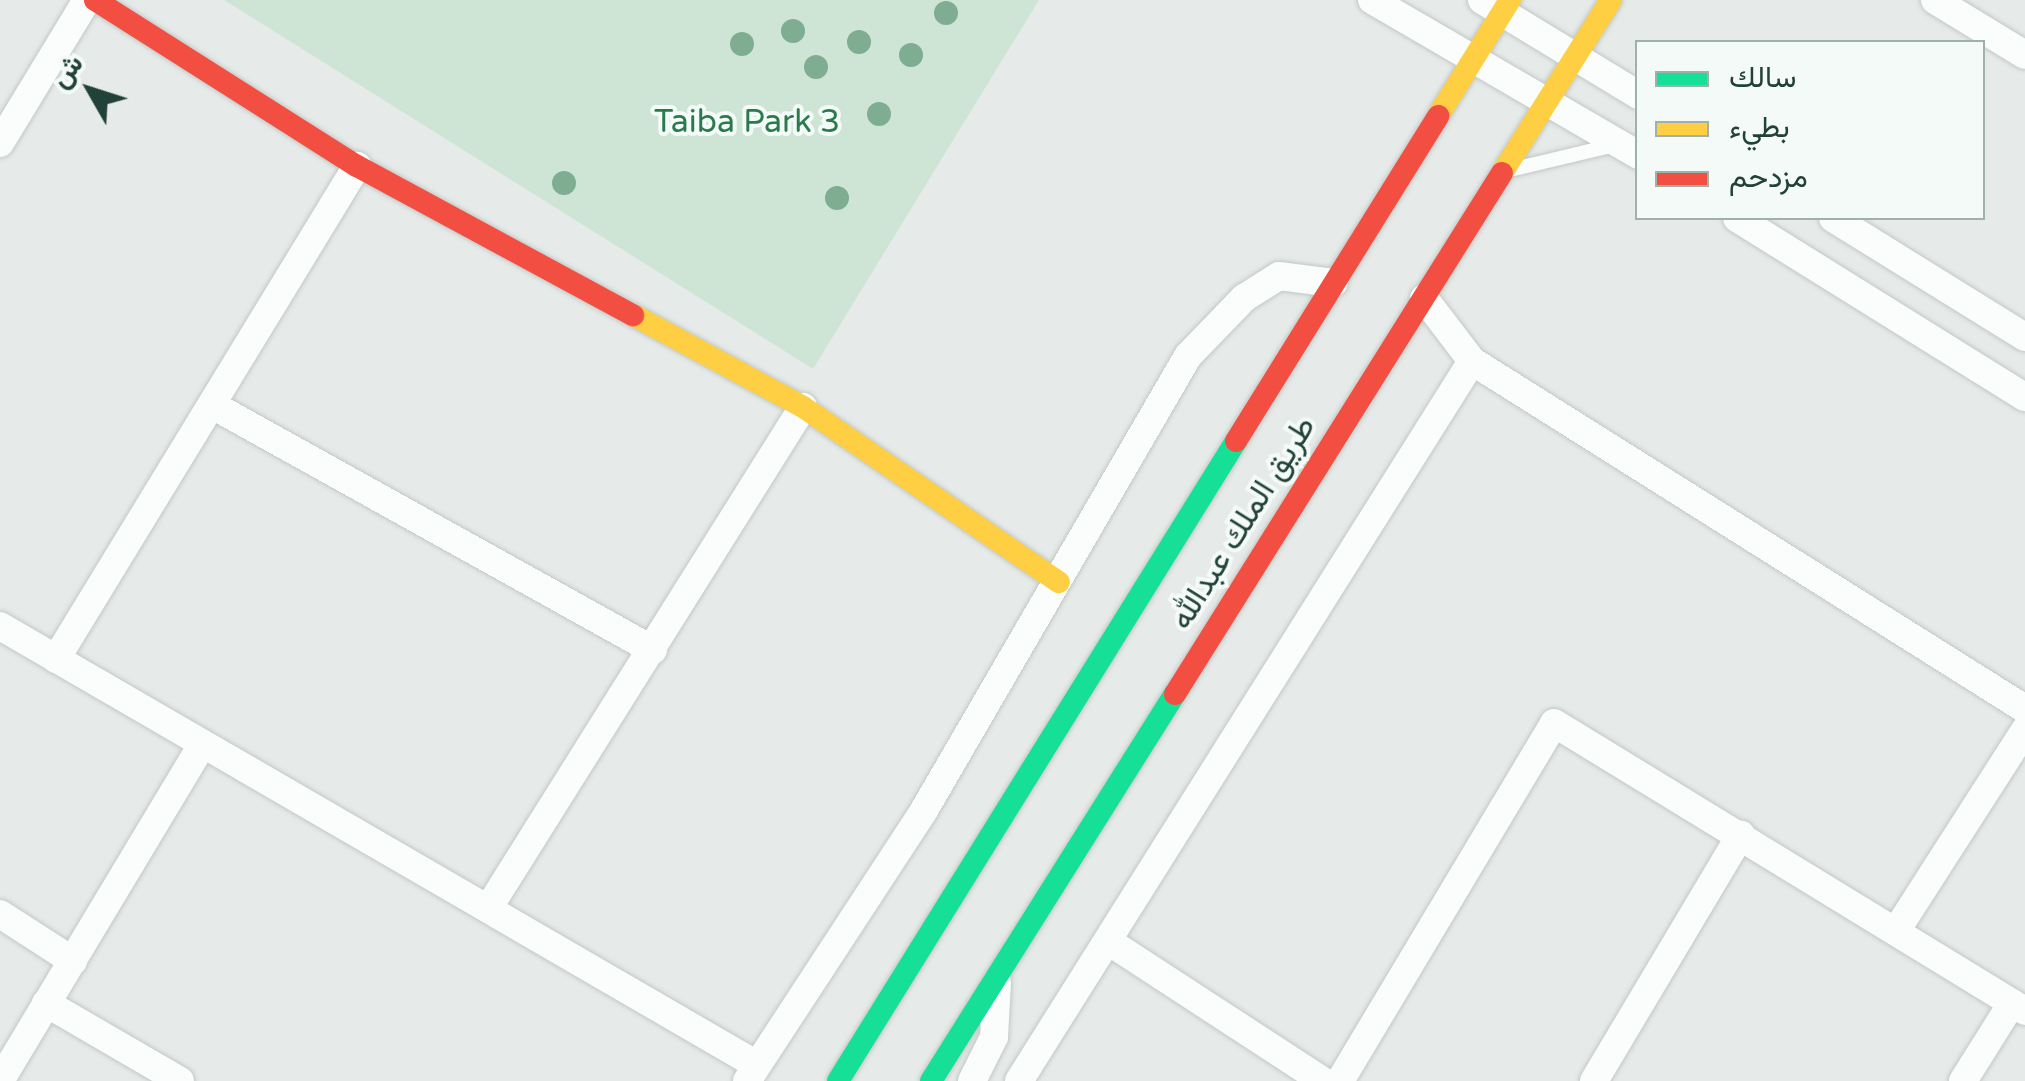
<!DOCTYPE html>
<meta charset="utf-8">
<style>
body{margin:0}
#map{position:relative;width:2025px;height:1081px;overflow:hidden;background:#e6ebe9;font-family:"Varela Round",Vazirmatn,sans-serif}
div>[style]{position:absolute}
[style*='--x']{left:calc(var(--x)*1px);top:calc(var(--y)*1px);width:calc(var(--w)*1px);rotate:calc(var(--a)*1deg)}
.green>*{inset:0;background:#cee5d6}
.roads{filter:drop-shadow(0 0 2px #c3c8c6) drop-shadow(0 0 2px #c3c8c6)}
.lane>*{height:14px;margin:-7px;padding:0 7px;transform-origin:7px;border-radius:7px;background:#fbfcfc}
.street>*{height:28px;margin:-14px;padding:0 14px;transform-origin:14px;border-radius:14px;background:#fbfcfc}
.fast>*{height:22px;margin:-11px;padding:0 11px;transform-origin:11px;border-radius:11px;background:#16e098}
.slow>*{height:22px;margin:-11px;padding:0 11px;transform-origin:11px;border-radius:11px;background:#ffcf43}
.jam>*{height:22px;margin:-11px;padding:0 11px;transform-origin:11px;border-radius:11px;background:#f24e42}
.trees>*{width:24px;height:24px;margin:-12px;border-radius:50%;background:#7ead92}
span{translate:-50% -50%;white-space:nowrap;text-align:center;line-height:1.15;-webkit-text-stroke:8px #f4faf7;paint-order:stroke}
.park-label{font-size:32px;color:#297b4b}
.street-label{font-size:32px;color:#214139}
.legend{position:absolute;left:1635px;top:40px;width:350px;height:180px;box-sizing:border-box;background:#f4faf7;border:2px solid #a0b0ab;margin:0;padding:12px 18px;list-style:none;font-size:30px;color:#214139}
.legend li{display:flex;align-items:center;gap:20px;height:50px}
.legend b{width:50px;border:2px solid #a0b0ab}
.north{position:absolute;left:40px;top:40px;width:100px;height:100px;-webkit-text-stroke:8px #f4faf7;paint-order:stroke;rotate:309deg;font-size:28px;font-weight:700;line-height:40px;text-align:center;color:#214139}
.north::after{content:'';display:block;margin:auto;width:35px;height:45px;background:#214139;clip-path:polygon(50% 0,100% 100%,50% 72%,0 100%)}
</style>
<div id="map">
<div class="green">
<i style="clip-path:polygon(224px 0,1039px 0,813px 369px)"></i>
</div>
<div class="roads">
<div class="lane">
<i style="--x:1514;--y:169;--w:104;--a:-13.4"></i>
</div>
<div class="street">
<i style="--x:1372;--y:0;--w:308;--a:30.2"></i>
<i style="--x:1482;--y:0;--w:183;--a:31.3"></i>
<i style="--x:1935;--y:0;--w:105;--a:31.4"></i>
<i style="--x:0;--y:143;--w:167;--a:-58.7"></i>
<i style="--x:1737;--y:218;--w:339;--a:31.9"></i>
<i style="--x:1833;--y:218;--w:226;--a:31.8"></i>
<i style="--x:1472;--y:361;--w:653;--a:32.18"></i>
<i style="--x:216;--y:407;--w:500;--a:29.08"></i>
<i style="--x:0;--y:626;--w:875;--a:30.11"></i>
<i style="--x:56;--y:659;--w:578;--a:-58.59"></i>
<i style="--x:491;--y:904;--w:587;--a:-57.88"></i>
<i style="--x:0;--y:914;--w:87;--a:32.8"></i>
<i style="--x:1896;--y:931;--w:239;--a:-57.3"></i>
<i style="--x:1108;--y:941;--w:257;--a:33.1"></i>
<i style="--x:46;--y:1003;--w:155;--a:30.2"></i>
<i style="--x:0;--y:1081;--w:390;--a:-59"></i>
<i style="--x:747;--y:1081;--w:321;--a:-56.8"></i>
<i style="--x:923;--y:812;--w:527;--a:-59.84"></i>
<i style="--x:1188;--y:356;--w:81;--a:-46"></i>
<i style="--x:1244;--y:298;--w:41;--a:-32.2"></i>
<i style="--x:1279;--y:276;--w:55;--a:7.3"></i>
<i style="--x:972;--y:1081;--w:49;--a:-63.4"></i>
<i style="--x:994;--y:1037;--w:54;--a:-86.8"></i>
<i style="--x:1019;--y:1081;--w:851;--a:-57.82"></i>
<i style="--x:1472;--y:361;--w:79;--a:-127.3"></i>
<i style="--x:1340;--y:1081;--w:417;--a:-59.1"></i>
<i style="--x:1554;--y:723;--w:552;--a:31.44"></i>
<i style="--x:1594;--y:1081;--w:287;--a:-59.2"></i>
<i style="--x:1963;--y:1081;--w:92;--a:-57.9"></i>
</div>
<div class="fast">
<i style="--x:838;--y:1081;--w:754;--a:-58.12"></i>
<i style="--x:931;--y:1081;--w:457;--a:-57.8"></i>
</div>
<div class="slow">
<i style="--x:1438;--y:116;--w:137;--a:-58.2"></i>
<i style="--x:1502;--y:173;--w:204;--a:-57.8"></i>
<i style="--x:633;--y:315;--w:193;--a:28.4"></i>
<i style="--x:803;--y:407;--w:310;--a:34.4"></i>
</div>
<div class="jam">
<i style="--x:95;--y:0;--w:310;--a:32.4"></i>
<i style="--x:357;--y:166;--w:314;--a:28.4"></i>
<i style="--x:1236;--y:441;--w:383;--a:-58.1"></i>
<i style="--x:1175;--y:694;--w:615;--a:-57.89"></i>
</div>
</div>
<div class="trees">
<i style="left:946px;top:13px"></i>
<i style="left:793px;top:31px"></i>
<i style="left:859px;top:42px"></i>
<i style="left:742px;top:44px"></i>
<i style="left:911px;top:55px"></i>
<i style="left:816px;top:67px"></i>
<i style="left:879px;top:114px"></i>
<i style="left:564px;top:183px"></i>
<i style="left:837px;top:198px"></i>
</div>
<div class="park-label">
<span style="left:747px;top:122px">Taiba Park 3</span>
</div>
<div class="street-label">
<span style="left:1243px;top:523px;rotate:-58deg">طريق الملك عبدالله</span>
</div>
<ul class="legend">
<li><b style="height:12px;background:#16e098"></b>سالك</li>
<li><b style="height:12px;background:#ffcf43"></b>بطيء</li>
<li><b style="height:12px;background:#f24e42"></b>مزدحم</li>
</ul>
<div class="north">ش</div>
</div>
